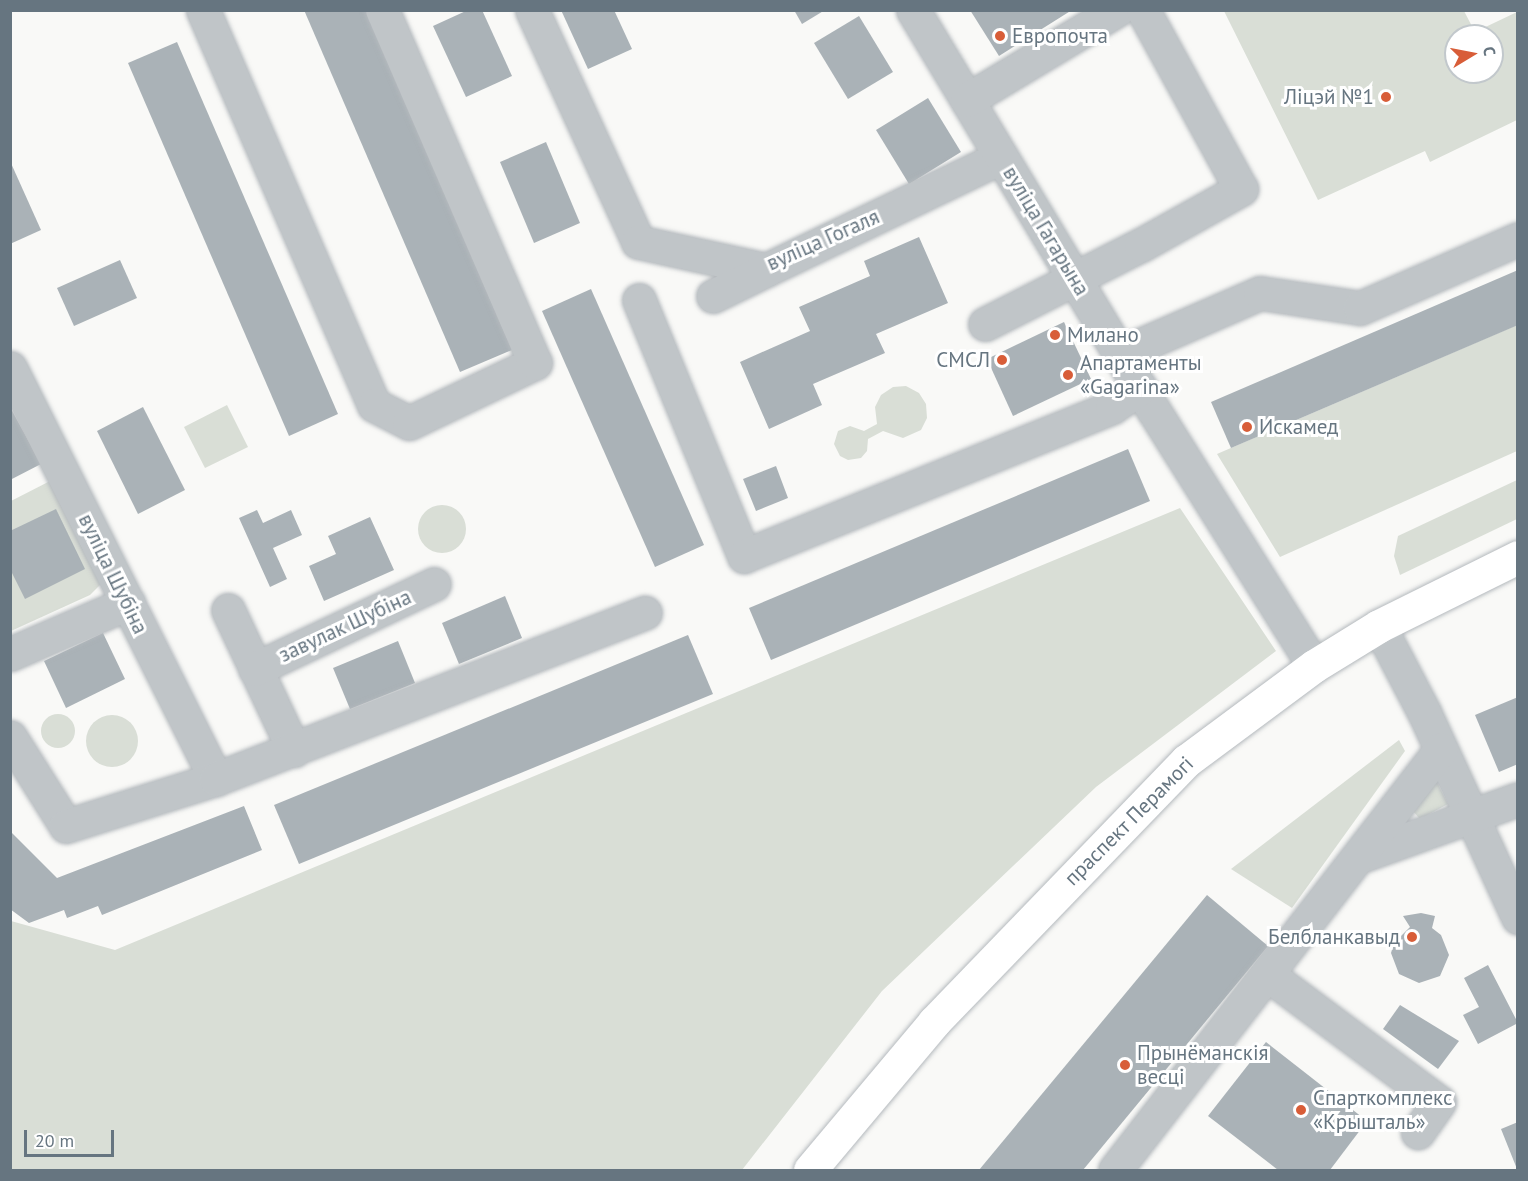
<!DOCTYPE html>
<meta charset="utf-8">
<style>
body{margin:0}
#map{position:relative;width:1528px;height:1181px;overflow:hidden;background:#f9f9f7;font-family:"PT Sans",sans-serif}
div>[style]{position:absolute}
[style*='--x']{left:calc(var(--x)*1px);top:calc(var(--y)*1px);width:calc(var(--w)*1px);rotate:calc(var(--a)*1deg)}
.green>*{inset:0;background:#d9ded6}
.round{border-radius:50%}
.building>*{inset:0;background:#aab2b7}
.roads{filter:drop-shadow(0 0 2px #b4b9bd) drop-shadow(0 0 2px #b4b9bd)}
.minor>*{height:33px;margin:-16.5px;padding:0 16.5px;transform-origin:16.5px;border-radius:16.5px;background:#c0c5c8}
.major>*{height:33px;margin:-16.5px;padding:0 16.5px;transform-origin:16.5px;border-radius:16.5px;background:#fff}
.dots>*{width:16px;height:16px;translate:-50% -50%;box-sizing:border-box;border:3px solid #fff;border-radius:50%}
span{translate:-50% -50%;white-space:nowrap;text-align:center;line-height:1.15;-webkit-text-stroke:6px #fff;paint-order:stroke}
.poi-label{font-size:21px;color:#667580}
.left{translate:0 -50%;text-align:left}
.right{translate:-100% -50%;text-align:right}
.street-label{font-size:21px;color:#667580}
.frame{position:absolute;inset:0;border:12px solid #667580;pointer-events:none}
.north{position:absolute;left:1444px;top:24px;width:60px;height:60px;box-sizing:border-box;background:#fff;border:2px solid #c2c8cc;border-radius:50%;rotate:80deg;font-size:16px;font-weight:700;line-height:24px;text-align:center;color:#667580}
.north::after{content:'';display:block;margin:auto;width:21px;height:27px;background:#d85d38;clip-path:polygon(50% 0,100% 100%,50% 72%,0 100%)}
.scale{position:absolute;left:24px;top:1130px;width:90px;height:27px;box-sizing:border-box;border:3px solid #667580;border-top:0;padding-left:8px;font-size:18px;line-height:21px;white-space:nowrap;color:#667580;-webkit-text-stroke:4px #fff;paint-order:stroke}
</style>
<div id="map">
<div class="green">
<i style="clip-path:polygon(evenodd,1224px 11px,1464px 11px,1475px 32px,1517px 12px,1517px 120px,1430px 162px,1425px 151px,1318px 200px,1224px 11px,1456px 36px,1492px 36px,1492px 72px,1456px 72px,1456px 36px)"></i>
<i style="clip-path:polygon(1517px 325px,1517px 451px,1280px 557px,1217px 454px)"></i>
<i style="clip-path:polygon(906px 386px,919px 393px,926px 404px,927px 418px,921px 430px,903px 438px,883px 431px,868px 439px,867px 451px,861px 458px,848px 460px,840px 456px,834px 444px,838px 431px,850px 426px,864px 431px,877px 424px,875px 407px,881px 395px,893px 387px)"></i>
<i style="clip-path:polygon(227px 405px,248px 447px,205px 468px,184px 427px)"></i>
<i style="clip-path:polygon(52px 480px,102px 574px,100px 585px,90px 595px,11px 631px,11px 501px)"></i>
<i style="clip-path:polygon(1517px 480px,1517px 519px,1400px 575px,1394px 556px,1398px 536px)"></i>
<i class="round" style="left:418px;top:505px;width:48px;height:48px"></i>
<i style="clip-path:polygon(1180px 508px,1276px 651px,1096px 787px,882px 991px,742px 1170px,11px 1170px,11px 921px,115px 950px)"></i>
<i class="round" style="left:41px;top:714px;width:34px;height:34px"></i>
<i class="round" style="left:86px;top:715px;width:52px;height:52px"></i>
<i style="clip-path:polygon(1399px 740px,1405px 751px,1292px 908px,1231px 869px)"></i>
<i style="clip-path:polygon(1435px 778px,1448px 804px,1420px 819px,1412px 810px)"></i>
</div>
<div class="building">
<i style="clip-path:polygon(304px 10px,366px 10px,512px 350px,460px 372px)"></i>
<i style="clip-path:polygon(468px 10px,482px 10px,512px 76px,466px 97px,433px 26px)"></i>
<i style="clip-path:polygon(561px 10px,614px 10px,632px 49px,588px 69px)"></i>
<i style="clip-path:polygon(794px 10px,825px 10px,802px 24px)"></i>
<i style="clip-path:polygon(970px 10px,1072px 10px,999px 56px)"></i>
<i style="clip-path:polygon(859px 16px,893px 72px,848px 99px,814px 43px)"></i>
<i style="clip-path:polygon(177px 42px,338px 414px,289px 436px,128px 63px)"></i>
<i style="clip-path:polygon(928px 98px,961px 152px,909px 184px,876px 130px)"></i>
<i style="clip-path:polygon(546px 142px,580px 223px,534px 243px,500px 162px)"></i>
<i style="clip-path:polygon(10px 161px,41px 230px,10px 244px)"></i>
<i style="clip-path:polygon(919px 237px,948px 303px,876px 334px,885px 353px,813px 384px,822px 405px,769px 429px,740px 362px,810px 331px,799px 307px,870px 276px,864px 261px)"></i>
<i style="clip-path:polygon(120px 260px,137px 298px,74px 326px,57px 288px)"></i>
<i style="clip-path:polygon(1518px 270px,1518px 325px,1231px 448px,1211px 402px)"></i>
<i style="clip-path:polygon(591px 289px,704px 545px,655px 567px,542px 311px)"></i>
<i style="clip-path:polygon(1064px 322px,1091px 379px,1013px 416px,987px 359px)"></i>
<i style="clip-path:polygon(10px 407px,41px 464px,10px 480px)"></i>
<i style="clip-path:polygon(143px 407px,185px 490px,138px 514px,97px 431px)"></i>
<i style="clip-path:polygon(1128px 449px,1150px 501px,771px 660px,749px 608px)"></i>
<i style="clip-path:polygon(776px 466px,788px 498px,756px 511px,743px 479px)"></i>
<i style="clip-path:polygon(56px 509px,85px 569px,25px 599px,10px 569px,10px 531px)"></i>
<i style="clip-path:polygon(257px 510px,263px 523px,291px 510px,302px 535px,273px 548px,287px 579px,270px 587px,239px 518px)"></i>
<i style="clip-path:polygon(370px 517px,394px 570px,324px 601px,309px 566px,336px 554px,328px 536px)"></i>
<i style="clip-path:polygon(505px 596px,522px 638px,459px 664px,442px 623px)"></i>
<i style="clip-path:polygon(103px 633px,125px 679px,66px 708px,44px 661px)"></i>
<i style="clip-path:polygon(688px 635px,713px 694px,299px 864px,274px 805px)"></i>
<i style="clip-path:polygon(398px 641px,415px 683px,350px 709px,333px 668px)"></i>
<i style="clip-path:polygon(1518px 697px,1518px 764px,1499px 772px,1475px 715px)"></i>
<i style="clip-path:polygon(244px 806px,262px 850px,102px 915px,98px 906px,67px 918px,64px 910px,29px 923px,10px 909px,10px 831px,57px 878px)"></i>
<i style="clip-path:polygon(1207px 895px,1268px 946px,1083px 1170px,979px 1170px)"></i>
<i style="clip-path:polygon(1421px 913px,1435px 916px,1432px 928px,1441px 935px,1449px 955px,1440px 976px,1419px 983px,1399px 974px,1391px 953px,1394px 943px,1410px 927px,1403px 916px)"></i>
<i style="clip-path:polygon(1488px 965px,1518px 1023px,1478px 1044px,1463px 1015px,1479px 1007px,1464px 978px)"></i>
<i style="clip-path:polygon(1400px 1005px,1459px 1041px,1438px 1069px,1383px 1029px)"></i>
<i style="clip-path:polygon(1266px 1042px,1367px 1121px,1330px 1170px,1278px 1170px,1208px 1116px)"></i>
<i style="clip-path:polygon(1518px 1122px,1518px 1169px,1517px 1169px,1501px 1129px)"></i>
</div>
<div class="roads">
<div class="minor">
<i style="--x:203;--y:10;--w:430;--a:66.6"></i>
<i style="--x:374;--y:405;--w:39;--a:27"></i>
<i style="--x:409;--y:423;--w:140;--a:-25.5"></i>
<i style="--x:535;--y:363;--w:385;--a:-113.4"></i>
<i style="--x:532;--y:10;--w:255;--a:65.4"></i>
<i style="--x:638;--y:242;--w:131;--a:12.3"></i>
<i style="--x:766;--y:270;--w:261;--a:-25.7"></i>
<i style="--x:913;--y:10;--w:468;--a:59"></i>
<i style="--x:1154;--y:411;--w:301;--a:57.9"></i>
<i style="--x:967;--y:100;--w:175;--a:-31"></i>
<i style="--x:713;--y:296;--w:59;--a:-26.1"></i>
<i style="--x:639;--y:300;--w:277;--a:67.7"></i>
<i style="--x:744;--y:556;--w:397;--a:-22"></i>
<i style="--x:1112;--y:407;--w:34;--a:-34"></i>
<i style="--x:985;--y:324;--w:175;--a:-26.9"></i>
<i style="--x:1141;--y:245;--w:115;--a:-29.2"></i>
<i style="--x:1241;--y:189;--w:204;--a:-118.7"></i>
<i style="--x:1120;--y:354;--w:153;--a:-23.5"></i>
<i style="--x:1260;--y:293;--w:101;--a:8.5"></i>
<i style="--x:1360;--y:308;--w:172;--a:-23.6"></i>
<i style="--x:10;--y:368;--w:460;--a:63.4"></i>
<i style="--x:228;--y:610;--w:155;--a:64.8"></i>
<i style="--x:1379;--y:626;--w:97;--a:62.4"></i>
<i style="--x:1424;--y:712;--w:226;--a:65.4"></i>
<i style="--x:10;--y:654;--w:129;--a:-23.4"></i>
<i style="--x:255;--y:669;--w:198;--a:-25.4"></i>
<i style="--x:10;--y:737;--w:105;--a:57.8"></i>
<i style="--x:66;--y:826;--w:157;--a:-17.4"></i>
<i style="--x:216;--y:779;--w:460;--a:-21.2"></i>
<i style="--x:1358;--y:857;--w:170;--a:-19.9"></i>
<i style="--x:1267;--y:974;--w:214;--a:36.7"></i>
<i style="--x:1439;--y:1102;--w:37;--a:125"></i>
<i style="--x:1115;--y:1170;--w:532;--a:-52.25"></i>
</div>
<div class="major">
<i style="--x:810;--y:1170;--w:193;--a:-50"></i>
<i style="--x:934;--y:1022;--w:363;--a:-46"></i>
<i style="--x:1186;--y:761;--w:159;--a:-36.6"></i>
<i style="--x:1314;--y:666;--w:76;--a:-31.6"></i>
<i style="--x:1379;--y:626;--w:155;--a:-26.4"></i>
</div>
</div>
<div class="dots">
<i style="left:1000px;top:36px;background:#d85d38"></i>
<i style="left:1386px;top:97px;background:#d85d38"></i>
<i style="left:1055px;top:335px;background:#d85d38"></i>
<i style="left:1002px;top:360px;background:#d85d38"></i>
<i style="left:1068px;top:375px;background:#d85d38"></i>
<i style="left:1247px;top:427px;background:#d85d38"></i>
<i style="left:1412px;top:937px;background:#d85d38"></i>
<i style="left:1125px;top:1065px;background:#d85d38"></i>
<i style="left:1301px;top:1110px;background:#d85d38"></i>
</div>
<div class="poi-label">
<span class="left" style="left:1012px;top:36px">Европочта</span>
<span class="right" style="left:1374px;top:97px">Ліцэй №1</span>
<span class="left" style="left:1067px;top:335px">Милано</span>
<span class="right" style="left:990px;top:360px">СМСЛ</span>
<span class="left" style="left:1080px;top:375px">Апартаменты<br>«Gagarina»</span>
<span class="left" style="left:1259px;top:427px">Искамед</span>
<span class="right" style="left:1400px;top:937px">Белбланкавыд</span>
<span class="left" style="left:1137px;top:1065px">Прынёманскія<br>весці</span>
<span class="left" style="left:1313px;top:1110px">Спарткомплекс<br>«Крышталь»</span>
</div>
<div class="street-label">
<span style="left:1046px;top:231px;rotate:59deg">вуліца Гагарына</span>
<span style="left:823px;top:240px;rotate:-24deg">вуліца Гогаля</span>
<span style="left:113px;top:574px;rotate:64deg">вуліца Шубіна</span>
<span style="left:345px;top:626px;rotate:-25deg">завулак Шубіна</span>
<span style="left:1129px;top:821px;rotate:-45deg">праспект Перамогі</span>
</div>
<div class="frame"></div>
<div class="north">С</div>
<div class="scale">20 m</div>
</div>
